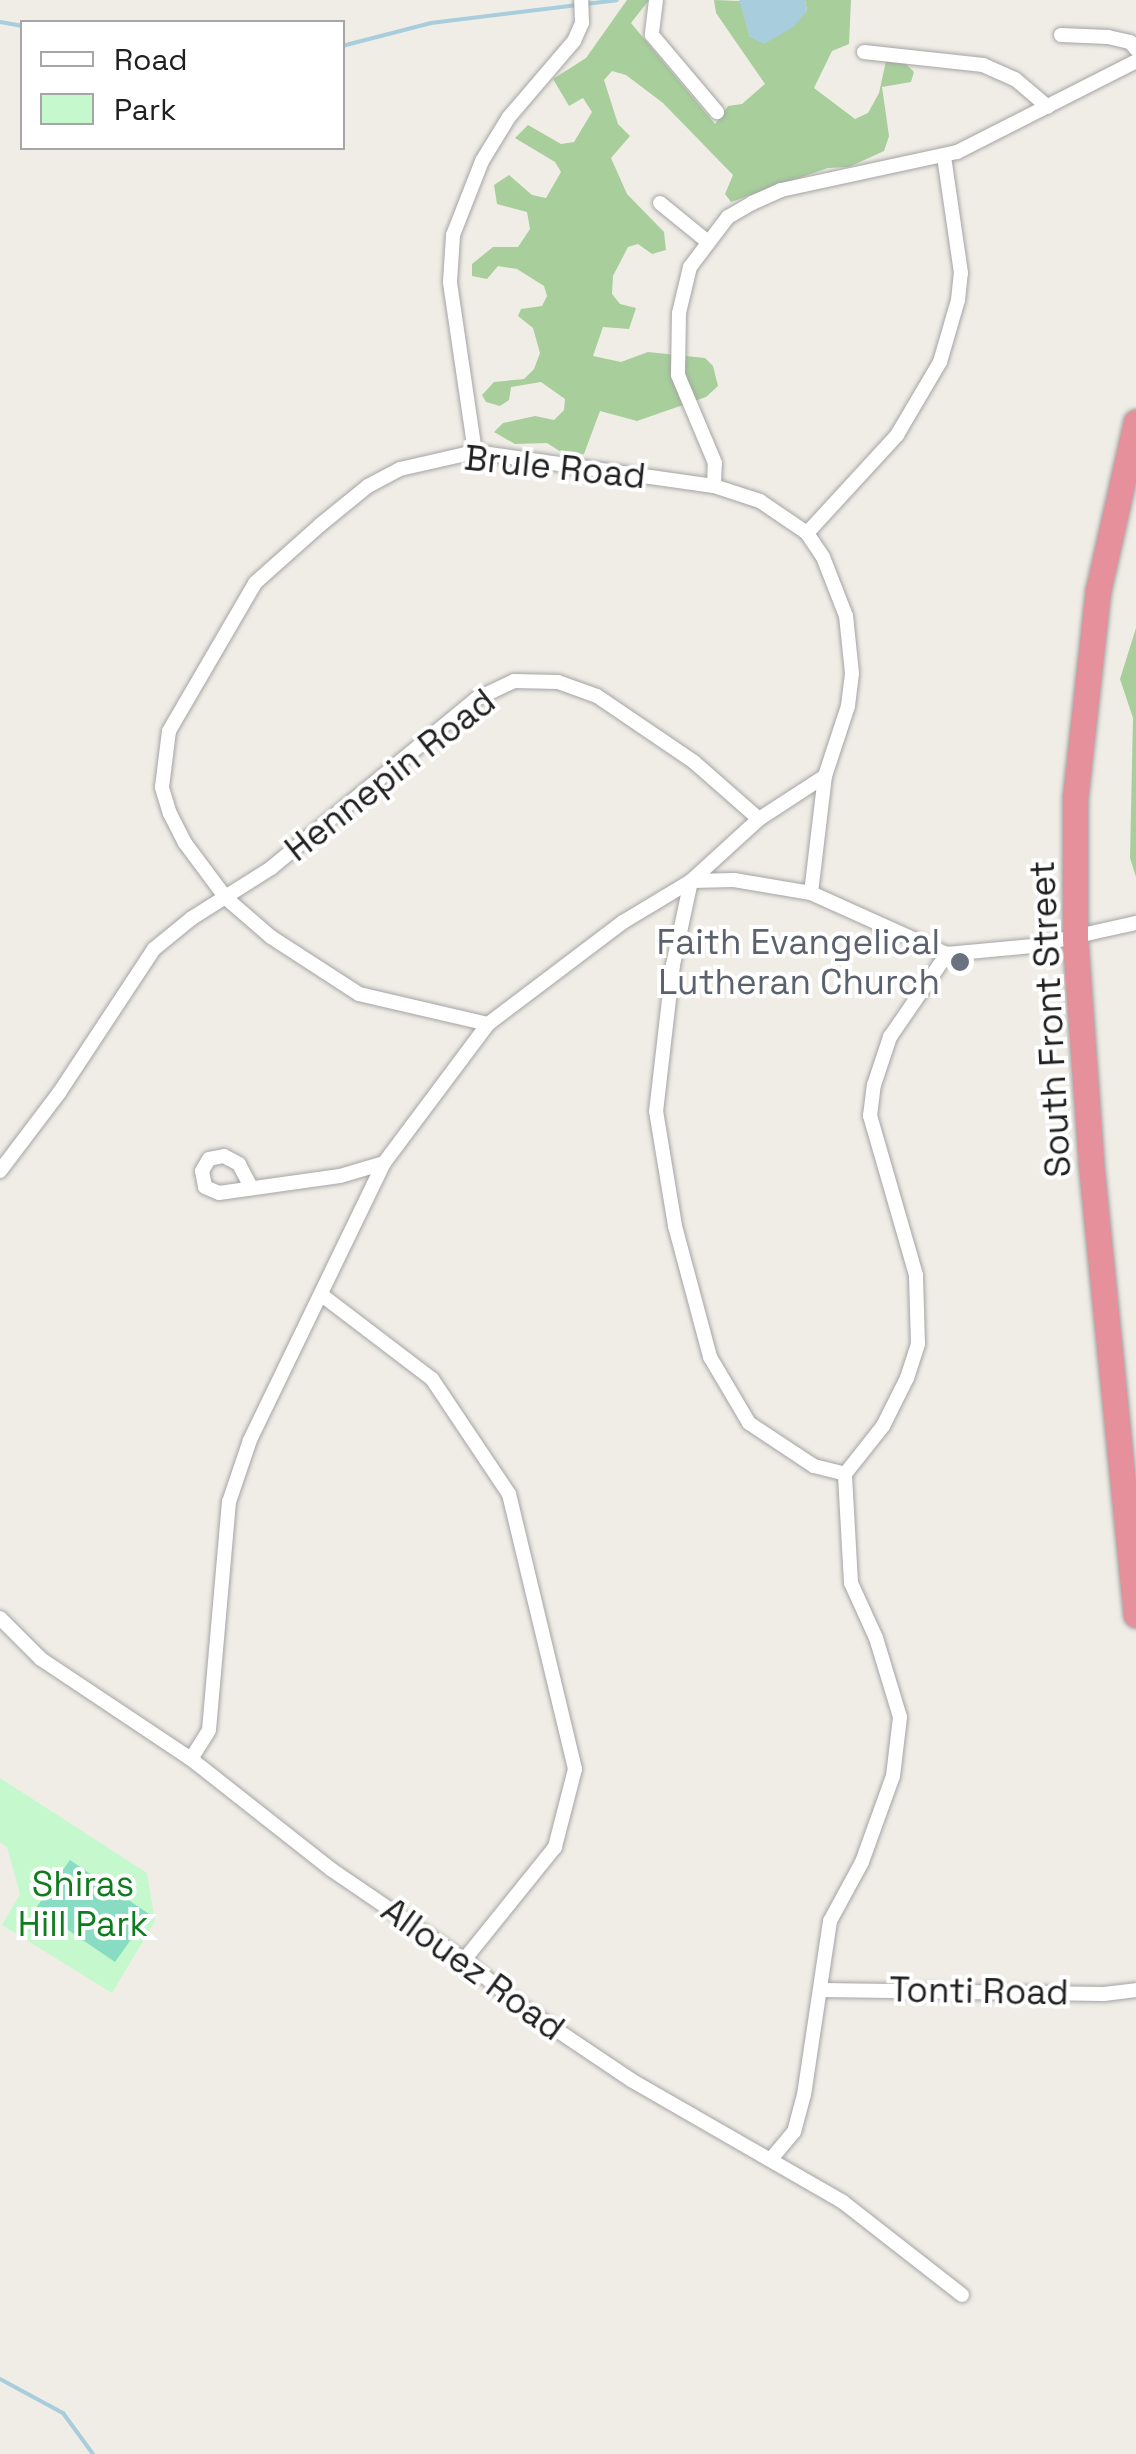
<!DOCTYPE html>
<style>
body{margin:0}
#map{position:relative;width:1136px;height:2454px;overflow:hidden;background:#f0ede6;font-family:"Space Grotesk",sans-serif}
div>[style]{position:absolute}
[style*='--x']{left:calc(var(--x)*1px);top:calc(var(--y)*1px);width:calc(var(--w)*1px);rotate:calc(var(--a)*1deg)}
.forest>*{inset:0;background:#a8ce9c}
.park>*{inset:0;background:#c5f8cc}
.pitch>*{inset:0;background:#87dcc1}
.water>*{inset:0;background:#a8cddc}
.stream>*{height:4px;margin:-2px;padding:0 2px;transform-origin:2px;border-radius:2px;background:#a8cddc}
.roads{filter:drop-shadow(0 0 2px #a4a4a4) drop-shadow(0 0 2px #a4a4a4)}
.street>*{height:14px;margin:-7px;padding:0 7px;transform-origin:7px;border-radius:7px;background:#fff}
.highway>*{height:25px;margin:-12.5px;padding:0 12.5px;transform-origin:12.5px;border-radius:12.5px;background:#e5909b}
.dots>*{width:28px;height:28px;translate:-50% -50%;box-sizing:border-box;border:5px solid #fff;border-radius:50%}
span{translate:-50% -50%;white-space:nowrap;text-align:center;line-height:1.15;-webkit-text-stroke:8px #fff;paint-order:stroke}
.street-label{font-size:35px;color:#202020}
.worship-label{font-size:35px;color:#5b616d}
.right{translate:-100% -50%;text-align:right}
.park-label{font-size:35px;color:#0f7c1f}
.legend{position:absolute;left:20px;top:20px;width:325px;height:130px;box-sizing:border-box;background:#fff;border:2px solid #a6a6a6;margin:0;padding:12px 18px;list-style:none;font-size:30px;color:#202020}
.legend li{display:flex;align-items:center;gap:20px;height:50px}
.legend b{width:50px;border:2px solid #a6a6a6}
</style>
<div id="map">
<div class="forest">
<i style="clip-path:polygon(627px 0,649px 0,631px 23px,715px 124px,728px 106px,742px 104px,765px 84px,716px 13px,714px 0,740px 1px,750px 37px,807px 11px,805px 0,851px 0,849px 44px,832px 51px,814px 88px,855px 119px,868px 113px,879px 93px,886px 61px,906px 64px,914px 72px,911px 82px,882px 87px,889px 136px,884px 151px,849px 167px,828px 168px,731px 202px,725px 194px,733px 175px,663px 103px,626px 75px,612px 71px,604px 80px,618px 124px,630px 136px,611px 158px,627px 194px,664px 232px,666px 250px,652px 254px,638px 244px,628px 247px,613px 276px,612px 294px,620px 304px,636px 308px,629px 329px,603px 327px,593px 356px,621px 362px,648px 352px,705px 358px,713px 366px,718px 386px,706px 397px,637px 421px,600px 411px,584px 454px,569px 457px,547px 443px,515px 444px,494px 432px,503px 423px,535px 416px,554px 420px,564px 410px,565px 399px,541px 382px,511px 387px,509px 400px,500px 406px,486px 402px,482px 395px,494px 382px,524px 379px,534px 369px,540px 353px,533px 328px,518px 316px,521px 309px,542px 306px,547px 296px,544px 286px,517px 269px,498px 266px,487px 279px,472px 276px,472px 264px,493px 247px,518px 247px,530px 229px,527px 212px,497px 204px,494px 185px,509px 175px,532px 195px,546px 198px,561px 172px,555px 162px,515px 138px,528px 125px,561px 144px,574px 142px,592px 112px,583px 98px,569px 106px,553px 79px,586px 58px)"></i>
<i style="clip-path:polygon(1136px 628px,1136px 877px,1130px 858px,1133px 718px,1120px 679px)"></i>
</div>
<div class="park">
<i style="clip-path:polygon(0 1778px,147px 1873px,155px 1921px,112px 1993px,2px 1925px,20px 1894px,7px 1847px,0 1842px)"></i>
</div>
<div class="pitch">
<i style="clip-path:polygon(70px 1860px,149px 1914px,115px 1962px,36px 1908px)"></i>
</div>
<div class="water">
<i style="clip-path:polygon(739px 0,805px 0,807px 11px,793px 27px,764px 44px,750px 37px)"></i>
</div>
<div class="stream">
<i style="--x:0;--y:22;--w:22;--a:10"></i>
<i style="--x:342;--y:46;--w:92;--a:-14.5"></i>
<i style="--x:431;--y:23;--w:187;--a:-7"></i>
<i style="--x:0;--y:2379;--w:72;--a:28.4"></i>
<i style="--x:63;--y:2413;--w:51;--a:53.8"></i>
</div>
<div class="roads">
<div class="street">
<i style="--x:656;--y:0;--w:35;--a:97"></i>
<i style="--x:652;--y:35;--w:101;--a:49.8"></i>
<i style="--x:1061;--y:35;--w:47;--a:2.4"></i>
<i style="--x:1108;--y:37;--w:23;--a:13"></i>
<i style="--x:1130;--y:42;--w:9;--a:49"></i>
<i style="--x:864;--y:52;--w:120;--a:6.2"></i>
<i style="--x:983;--y:65;--w:35;--a:24"></i>
<i style="--x:1015;--y:79;--w:43;--a:40.3"></i>
<i style="--x:660;--y:203;--w:62;--a:39.1"></i>
<i style="--x:475;--y:452;--w:172;--a:-98.4"></i>
<i style="--x:450;--y:282;--w:47;--a:-86.3"></i>
<i style="--x:453;--y:235;--w:79;--a:-68.6"></i>
<i style="--x:482;--y:161;--w:52;--a:-58.5"></i>
<i style="--x:509;--y:117;--w:100;--a:-49.5"></i>
<i style="--x:574;--y:41;--w:20;--a:-66"></i>
<i style="--x:582;--y:23;--w:23;--a:-92"></i>
<i style="--x:807;--y:533;--w:133;--a:-47.4"></i>
<i style="--x:897;--y:435;--w:85;--a:-59.5"></i>
<i style="--x:940;--y:362;--w:65;--a:-73.8"></i>
<i style="--x:958;--y:300;--w:27;--a:-84"></i>
<i style="--x:961;--y:273;--w:117;--a:-98.3"></i>
<i style="--x:825;--y:776;--w:79;--a:146.9"></i>
<i style="--x:759;--y:819;--w:92;--a:137.6"></i>
<i style="--x:691;--y:881;--w:86;--a:102.1"></i>
<i style="--x:673;--y:965;--w:147;--a:96.6"></i>
<i style="--x:656;--y:1111;--w:117;--a:80.6"></i>
<i style="--x:675;--y:1226;--w:136;--a:75"></i>
<i style="--x:710;--y:1357;--w:77;--a:59.4"></i>
<i style="--x:749;--y:1423;--w:78;--a:33.5"></i>
<i style="--x:814;--y:1466;--w:32;--a:14"></i>
<i style="--x:811;--y:893;--w:118;--a:-83.2"></i>
<i style="--x:825;--y:776;--w:74;--a:-71.8"></i>
<i style="--x:848;--y:706;--w:33;--a:-83"></i>
<i style="--x:852;--y:673;--w:57;--a:-96"></i>
<i style="--x:846;--y:616;--w:63;--a:-111.3"></i>
<i style="--x:823;--y:557;--w:29;--a:-124"></i>
<i style="--x:807;--y:533;--w:57;--a:-145.8"></i>
<i style="--x:760;--y:501;--w:48;--a:-161.9"></i>
<i style="--x:714;--y:486;--w:23;--a:-88"></i>
<i style="--x:715;--y:463;--w:95;--a:-112.8"></i>
<i style="--x:678;--y:375;--w:62;--a:-89.1"></i>
<i style="--x:679;--y:313;--w:47;--a:-76.6"></i>
<i style="--x:690;--y:267;--w:63;--a:-52.8"></i>
<i style="--x:728;--y:217;--w:28;--a:-30"></i>
<i style="--x:752;--y:203;--w:32;--a:-24"></i>
<i style="--x:781;--y:190;--w:180;--a:-12.2"></i>
<i style="--x:957;--y:152;--w:201;--a:-26.9"></i>
<i style="--x:488;--y:1024;--w:132;--a:-166.9"></i>
<i style="--x:359;--y:994;--w:105;--a:-147.1"></i>
<i style="--x:271;--y:937;--w:60;--a:-139.1"></i>
<i style="--x:226;--y:898;--w:69;--a:-126.7"></i>
<i style="--x:185;--y:843;--w:33;--a:-117"></i>
<i style="--x:170;--y:814;--w:28;--a:-107"></i>
<i style="--x:162;--y:787;--w:56;--a:-82.9"></i>
<i style="--x:169;--y:731;--w:171;--a:-59.8"></i>
<i style="--x:255;--y:583;--w:87;--a:-41.7"></i>
<i style="--x:320;--y:525;--w:62;--a:-39.1"></i>
<i style="--x:368;--y:486;--w:36;--a:-28"></i>
<i style="--x:400;--y:469;--w:77;--a:-12.8"></i>
<i style="--x:475;--y:452;--w:241;--a:8.1"></i>
<i style="--x:0;--y:1171;--w:98;--a:-52.9"></i>
<i style="--x:59;--y:1093;--w:173;--a:-56.6"></i>
<i style="--x:154;--y:949;--w:49;--a:-39.2"></i>
<i style="--x:192;--y:918;--w:93;--a:-32.3"></i>
<i style="--x:271;--y:868;--w:266;--a:-39.5"></i>
<i style="--x:476;--y:699;--w:42;--a:-25.3"></i>
<i style="--x:514;--y:681;--w:44;--a:1.3"></i>
<i style="--x:558;--y:682;--w:41;--a:19.7"></i>
<i style="--x:597;--y:696;--w:117;--a:34.2"></i>
<i style="--x:694;--y:762;--w:86;--a:41.2"></i>
<i style="--x:251;--y:1187;--w:26;--a:-118"></i>
<i style="--x:239;--y:1164;--w:17;--a:-152"></i>
<i style="--x:224;--y:1156;--w:15;--a:169"></i>
<i style="--x:209;--y:1159;--w:14;--a:120"></i>
<i style="--x:202;--y:1171;--w:16;--a:79"></i>
<i style="--x:205;--y:1187;--w:15;--a:23"></i>
<i style="--x:219;--y:1193;--w:122;--a:-8"></i>
<i style="--x:340;--y:1176;--w:46;--a:-16.5"></i>
<i style="--x:323;--y:1296;--w:137;--a:37.3"></i>
<i style="--x:432;--y:1379;--w:138;--a:56.2"></i>
<i style="--x:509;--y:1494;--w:283;--a:76.5"></i>
<i style="--x:575;--y:1769;--w:81;--a:104.4"></i>
<i style="--x:555;--y:1847;--w:145;--a:128.8"></i>
<i style="--x:0;--y:1618;--w:58;--a:45"></i>
<i style="--x:41;--y:1659;--w:180;--a:33.7"></i>
<i style="--x:191;--y:1759;--w:179;--a:38.2"></i>
<i style="--x:332;--y:1870;--w:160;--a:34.3"></i>
<i style="--x:464;--y:1960;--w:73;--a:38.9"></i>
<i style="--x:521;--y:2006;--w:133;--a:33.9"></i>
<i style="--x:631;--y:2080;--w:245;--a:29.9"></i>
<i style="--x:843;--y:2202;--w:151;--a:38"></i>
<i style="--x:191;--y:1759;--w:34;--a:-58"></i>
<i style="--x:209;--y:1730;--w:229;--a:-85"></i>
<i style="--x:229;--y:1502;--w:65;--a:-71.3"></i>
<i style="--x:250;--y:1440;--w:308;--a:-64.2"></i>
<i style="--x:384;--y:1163;--w:174;--a:-53.2"></i>
<i style="--x:488;--y:1024;--w:169;--a:-37.1"></i>
<i style="--x:623;--y:922;--w:79;--a:-31.1"></i>
<i style="--x:691;--y:881;--w:43;--a:-1.3"></i>
<i style="--x:734;--y:880;--w:78;--a:9.6"></i>
<i style="--x:811;--y:893;--w:149;--a:24.2"></i>
<i style="--x:947;--y:954;--w:86;--a:-5.3"></i>
<i style="--x:1033;--y:946;--w:106;--a:-12.6"></i>
<i style="--x:821;--y:1990;--w:283;--a:0.8"></i>
<i style="--x:1104;--y:1994;--w:32;--a:-7"></i>
<i style="--x:771;--y:2159;--w:35;--a:-50"></i>
<i style="--x:794;--y:2132;--w:38;--a:-75"></i>
<i style="--x:804;--y:2095;--w:176;--a:-81.5"></i>
<i style="--x:830;--y:1921;--w:67;--a:-61.5"></i>
<i style="--x:862;--y:1862;--w:91;--a:-70.2"></i>
<i style="--x:893;--y:1776;--w:59;--a:-83.2"></i>
<i style="--x:900;--y:1717;--w:83;--a:-106.9"></i>
<i style="--x:876;--y:1638;--w:60;--a:-114.4"></i>
<i style="--x:851;--y:1583;--w:109;--a:-93.2"></i>
<i style="--x:845;--y:1474;--w:61;--a:-51.6"></i>
<i style="--x:883;--y:1426;--w:54;--a:-63.4"></i>
<i style="--x:907;--y:1378;--w:36;--a:-72"></i>
<i style="--x:918;--y:1344;--w:69;--a:-91.7"></i>
<i style="--x:916;--y:1275;--w:166;--a:-106.1"></i>
<i style="--x:870;--y:1116;--w:31;--a:-83"></i>
<i style="--x:874;--y:1085;--w:51;--a:-71.6"></i>
<i style="--x:890;--y:1037;--w:101;--a:-55.5"></i>
</div>
<div class="highway">
<i style="--x:1136;--y:422;--w:172;--a:102.7"></i>
<i style="--x:1098;--y:590;--w:209;--a:96.3"></i>
<i style="--x:1075;--y:798;--w:141;--a:90"></i>
<i style="--x:1075;--y:939;--w:226;--a:85.9"></i>
<i style="--x:1091;--y:1164;--w:453;--a:84.3"></i>
</div>
</div>
<div class="dots">
<i style="left:960px;top:962px;background:#6b7280"></i>
</div>
<div class="street-label">
<span style="left:555px;top:467px;rotate:6deg">Brule Road</span>
<span style="left:390px;top:775px;rotate:-38deg">Hennepin Road</span>
<span style="left:1050px;top:1019px;rotate:-93deg">South Front Street</span>
<span style="left:473px;top:1969px;rotate:36deg">Allouez Road</span>
<span style="left:979px;top:1991px;rotate:1deg">Tonti Road</span>
</div>
<div class="worship-label">
<span class="right" style="left:940px;top:962px">Faith Evangelical<br>Lutheran Church</span>
</div>
<div class="park-label">
<span style="left:83px;top:1904px">Shiras<br>Hill Park</span>
</div>
<ul class="legend">
<li><b style="height:12px;background:#fff"></b>Road</li>
<li><b style="height:28px;background:#c5f8cc"></b>Park</li>
</ul>
</div>
